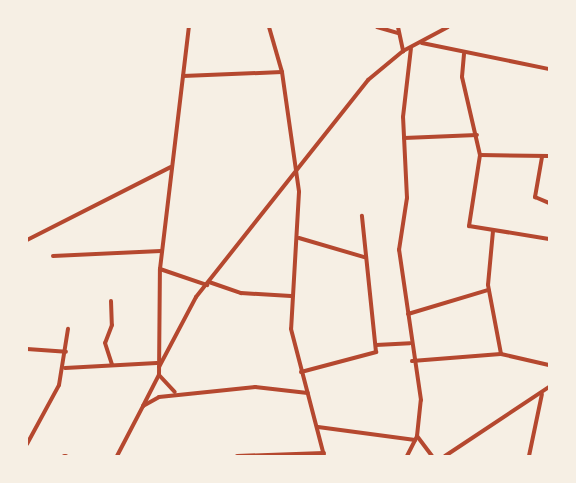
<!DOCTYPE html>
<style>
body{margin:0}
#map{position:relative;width:576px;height:483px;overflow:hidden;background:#f6efe4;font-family:"Nunito Sans",sans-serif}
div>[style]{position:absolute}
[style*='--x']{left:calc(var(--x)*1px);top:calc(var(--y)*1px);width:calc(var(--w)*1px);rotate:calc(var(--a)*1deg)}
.minor>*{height:4px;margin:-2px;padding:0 2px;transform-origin:2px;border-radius:2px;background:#b5482f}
span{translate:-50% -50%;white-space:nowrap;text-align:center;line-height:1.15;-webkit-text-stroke:6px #f6efe4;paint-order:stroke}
.frame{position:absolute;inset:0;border:28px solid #f6efe4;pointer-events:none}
</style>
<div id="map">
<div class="minor">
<i style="--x:269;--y:27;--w:47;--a:73.9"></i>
<i style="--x:282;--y:72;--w:121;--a:81.9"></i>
<i style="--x:299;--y:192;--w:137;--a:93.3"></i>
<i style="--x:291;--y:329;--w:131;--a:75.4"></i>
<i style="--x:377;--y:27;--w:22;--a:16"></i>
<i style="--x:398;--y:27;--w:25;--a:78"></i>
<i style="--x:422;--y:43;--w:130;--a:11.6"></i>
<i style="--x:464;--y:54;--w:23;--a:95"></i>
<i style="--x:462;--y:77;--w:80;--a:77"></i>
<i style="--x:480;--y:155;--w:72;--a:98.8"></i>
<i style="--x:469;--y:226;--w:81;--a:9.2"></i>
<i style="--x:183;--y:76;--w:99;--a:-2.3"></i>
<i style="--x:404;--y:138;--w:73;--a:-2.4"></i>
<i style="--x:480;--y:155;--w:69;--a:0.8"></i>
<i style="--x:542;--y:157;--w:41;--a:99.9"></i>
<i style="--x:535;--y:197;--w:15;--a:23"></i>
<i style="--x:493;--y:231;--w:54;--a:95.3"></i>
<i style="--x:488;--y:285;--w:70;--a:79.3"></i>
<i style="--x:299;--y:238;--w:68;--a:16.3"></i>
<i style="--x:27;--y:240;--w:161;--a:-26.9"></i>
<i style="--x:53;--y:256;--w:108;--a:-2.7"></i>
<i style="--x:160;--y:269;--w:50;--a:18.8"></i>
<i style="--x:209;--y:282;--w:34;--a:19"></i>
<i style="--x:241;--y:293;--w:50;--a:3.4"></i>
<i style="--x:111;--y:301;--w:24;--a:88"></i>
<i style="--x:112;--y:325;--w:19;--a:111"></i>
<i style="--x:105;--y:343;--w:23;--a:72"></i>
<i style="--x:408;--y:314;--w:84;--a:-16.7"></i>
<i style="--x:376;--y:345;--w:34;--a:-3"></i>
<i style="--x:27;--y:349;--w:39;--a:4"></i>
<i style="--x:412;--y:361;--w:89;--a:-4.5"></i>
<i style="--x:501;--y:354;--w:49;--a:12.9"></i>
<i style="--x:159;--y:367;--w:79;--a:-62.1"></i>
<i style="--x:196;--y:297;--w:277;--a:-51.6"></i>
<i style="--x:368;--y:80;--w:45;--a:-39.6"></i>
<i style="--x:403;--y:51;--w:51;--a:-28.1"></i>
<i style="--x:65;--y:368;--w:92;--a:-3.1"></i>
<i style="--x:301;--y:372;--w:78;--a:-14.9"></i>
<i style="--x:376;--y:352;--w:137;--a:-95.9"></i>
<i style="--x:159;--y:375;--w:23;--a:47"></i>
<i style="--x:143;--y:406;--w:35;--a:-63"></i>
<i style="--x:159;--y:375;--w:106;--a:-89.5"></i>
<i style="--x:160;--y:269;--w:244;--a:-83.2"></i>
<i style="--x:318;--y:427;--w:98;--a:7.6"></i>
<i style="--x:417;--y:436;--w:25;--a:53"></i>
<i style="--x:27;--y:444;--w:67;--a:-61.5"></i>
<i style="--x:59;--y:385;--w:57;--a:-80.9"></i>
<i style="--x:64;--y:456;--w:2;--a:0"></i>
<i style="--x:117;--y:456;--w:56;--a:-62.5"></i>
<i style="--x:143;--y:406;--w:18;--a:-29"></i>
<i style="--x:159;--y:397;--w:97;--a:-5.9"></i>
<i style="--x:255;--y:387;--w:53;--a:6.5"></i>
<i style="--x:237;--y:456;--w:87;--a:-2"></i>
<i style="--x:407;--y:456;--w:22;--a:-63"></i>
<i style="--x:417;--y:436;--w:36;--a:-84"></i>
<i style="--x:421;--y:400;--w:152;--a:-98.3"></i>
<i style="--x:399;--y:250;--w:53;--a:-81.3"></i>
<i style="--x:407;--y:198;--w:81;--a:-92.8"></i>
<i style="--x:403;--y:117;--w:69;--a:-83.4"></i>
<i style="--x:445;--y:456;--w:125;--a:-33.6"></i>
<i style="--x:529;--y:456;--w:63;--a:-78.2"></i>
</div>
<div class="frame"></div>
</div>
